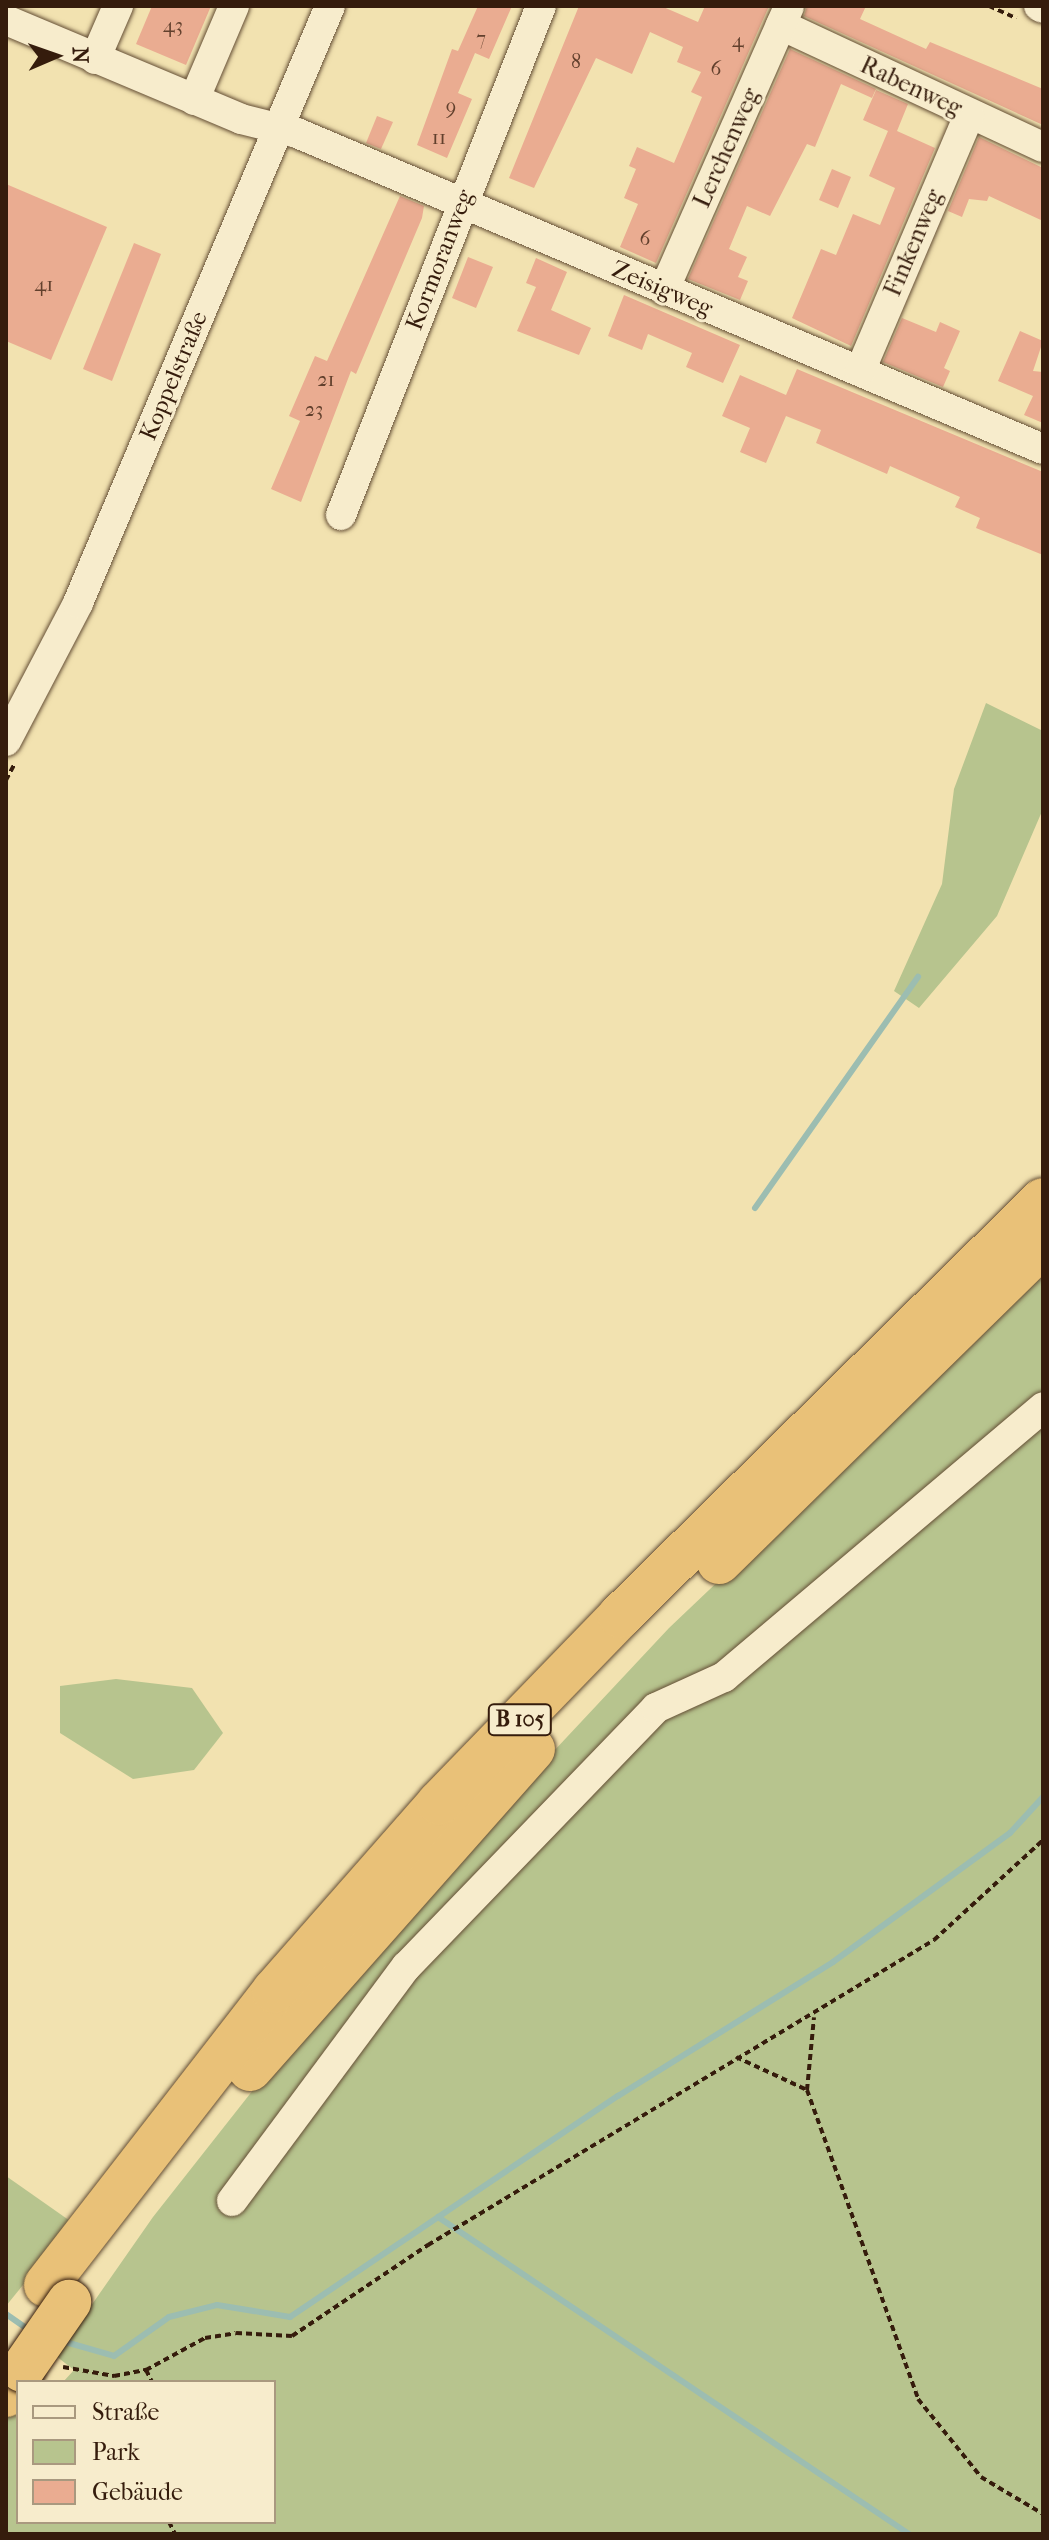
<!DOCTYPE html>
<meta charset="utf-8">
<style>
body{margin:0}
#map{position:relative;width:1049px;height:2540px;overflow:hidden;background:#f2e2b0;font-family:"IM FELL French Canon",serif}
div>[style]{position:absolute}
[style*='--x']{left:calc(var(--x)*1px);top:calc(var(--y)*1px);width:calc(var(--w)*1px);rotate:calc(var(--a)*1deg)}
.green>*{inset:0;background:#b7c48e}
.stream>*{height:6px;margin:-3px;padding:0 3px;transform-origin:3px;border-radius:3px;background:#9cbdb1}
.building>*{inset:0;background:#eaac91}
.path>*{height:4px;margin-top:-2px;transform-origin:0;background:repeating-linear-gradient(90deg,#351c0c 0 6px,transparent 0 10px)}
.roads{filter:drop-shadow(0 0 2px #644e35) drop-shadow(0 0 2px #644e35)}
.minor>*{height:30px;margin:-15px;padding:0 15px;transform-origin:15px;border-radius:15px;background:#f7eccc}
.highway>*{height:44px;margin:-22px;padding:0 22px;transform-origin:22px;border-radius:22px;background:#e9c178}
.bridges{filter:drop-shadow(0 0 2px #351c0c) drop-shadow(0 0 2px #351c0c)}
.highway-bridge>*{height:44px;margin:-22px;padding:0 22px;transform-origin:22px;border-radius:22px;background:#e9c178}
span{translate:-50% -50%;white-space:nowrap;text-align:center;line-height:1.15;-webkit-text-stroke:6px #f7eccc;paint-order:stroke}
.number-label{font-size:20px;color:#62402d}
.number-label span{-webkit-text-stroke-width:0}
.shield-label span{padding:2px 6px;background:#f7eccc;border:2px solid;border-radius:6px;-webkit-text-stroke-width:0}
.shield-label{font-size:22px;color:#351c0c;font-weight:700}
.street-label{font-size:24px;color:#351c0c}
.frame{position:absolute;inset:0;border:8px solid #351c0c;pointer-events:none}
.legend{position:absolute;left:16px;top:2380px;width:260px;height:144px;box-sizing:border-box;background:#f7eccc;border:2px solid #a9997f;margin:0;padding:10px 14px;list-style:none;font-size:24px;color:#351c0c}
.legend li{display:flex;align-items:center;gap:16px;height:40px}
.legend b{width:40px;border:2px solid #a9997f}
.north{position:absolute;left:16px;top:16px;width:80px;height:80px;-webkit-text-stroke:6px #f7eccc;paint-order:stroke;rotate:88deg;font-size:22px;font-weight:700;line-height:32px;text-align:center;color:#351c0c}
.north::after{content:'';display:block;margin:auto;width:28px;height:36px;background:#351c0c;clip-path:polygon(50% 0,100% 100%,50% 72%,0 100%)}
</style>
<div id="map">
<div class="green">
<i style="clip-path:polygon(986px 703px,1043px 731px,1043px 809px,997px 916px,919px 1008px,894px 991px,942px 884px,954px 789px)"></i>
<i style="clip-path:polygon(1043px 1273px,1043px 2534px,6px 2534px,6px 2420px,18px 2404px,18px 2522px,274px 2522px,274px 2382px,63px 2382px,74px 2370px,56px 2356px,153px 2217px,316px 2010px,465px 1846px,669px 1628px)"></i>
<i style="clip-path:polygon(116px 1679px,192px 1688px,223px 1733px,194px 1770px,133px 1779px,60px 1733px,60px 1686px)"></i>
<i style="clip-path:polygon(6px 2176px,73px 2223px,6px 2306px)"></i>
</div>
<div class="stream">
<i style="--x:755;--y:1208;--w:283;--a:-54.8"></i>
<i style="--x:438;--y:2217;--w:568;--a:33.94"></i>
<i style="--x:6;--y:2314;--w:28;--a:35"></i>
<i style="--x:62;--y:2341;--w:54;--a:16.1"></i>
<i style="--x:114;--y:2356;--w:67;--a:-35.3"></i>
<i style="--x:169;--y:2317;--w:49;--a:-14"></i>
<i style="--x:217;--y:2305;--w:74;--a:9.3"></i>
<i style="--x:290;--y:2317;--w:396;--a:-34"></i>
<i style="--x:618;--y:2096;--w:253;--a:-31.9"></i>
<i style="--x:833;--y:1962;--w:219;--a:-36.1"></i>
<i style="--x:1010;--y:1833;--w:49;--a:-47.5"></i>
</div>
<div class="building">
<i style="clip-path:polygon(152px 6px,211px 6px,186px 65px,136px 44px)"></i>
<i style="clip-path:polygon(478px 6px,512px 6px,489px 59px,475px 53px,458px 93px,472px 99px,447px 158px,417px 145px,452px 49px,458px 51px)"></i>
<i style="clip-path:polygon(579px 6px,661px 6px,698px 22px,705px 6px,769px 6px,656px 263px,620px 247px,638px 204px,624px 198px,636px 169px,629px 166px,637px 147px,674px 163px,702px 97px,691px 92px,701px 72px,677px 62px,683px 47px,650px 32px,632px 74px,596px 58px,534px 188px,509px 178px)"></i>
<i style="clip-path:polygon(807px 6px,866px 6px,860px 19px,926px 49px,930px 42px,1043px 89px,1043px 125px,804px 16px)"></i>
<i style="clip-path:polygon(790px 49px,876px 89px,872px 98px,841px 84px,815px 147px,807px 144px,770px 216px,747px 206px,729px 249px,747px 257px,738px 277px,748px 281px,740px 300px,688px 279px)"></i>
<i style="clip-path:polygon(876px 90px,908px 104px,897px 131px,935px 148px,851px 346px,792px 318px,821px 249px,836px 255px,853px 214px,880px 225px,895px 188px,869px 176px,888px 131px,863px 120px)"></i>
<i style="clip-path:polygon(377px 116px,393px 122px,381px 149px,366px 143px)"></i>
<i style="clip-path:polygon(979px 137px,1043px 168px,1043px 221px,989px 196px,987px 201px,969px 199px,962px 217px,948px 211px)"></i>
<i style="clip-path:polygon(832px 169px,851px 177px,838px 208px,819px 200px)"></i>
<i style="clip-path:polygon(6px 184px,107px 227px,51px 360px,6px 341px)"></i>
<i style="clip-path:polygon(400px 196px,424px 206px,422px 218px,356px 374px,351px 371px,301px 502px,271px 489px,300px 421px,289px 416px,315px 356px,327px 361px)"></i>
<i style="clip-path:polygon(134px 243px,161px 254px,112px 381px,83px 369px)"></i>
<i style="clip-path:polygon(468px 257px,493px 267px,476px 308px,452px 298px)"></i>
<i style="clip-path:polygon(536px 258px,567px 272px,551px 310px,591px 328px,579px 355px,517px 331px,536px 287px,526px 283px)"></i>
<i style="clip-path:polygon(624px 295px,740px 345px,723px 383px,686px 367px,692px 353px,648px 334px,642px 350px,608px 336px)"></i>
<i style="clip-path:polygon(902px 318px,936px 332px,940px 322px,960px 331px,944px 368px,950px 371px,943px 387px,883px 362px)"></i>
<i style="clip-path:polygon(1020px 331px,1043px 341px,1033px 371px,1043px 372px,1043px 423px,1024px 415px,1033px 396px,998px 381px)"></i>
<i style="clip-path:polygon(797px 369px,1043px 472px,1043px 555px,976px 528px,980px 518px,955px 507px,960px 497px,890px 466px,887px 474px,816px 443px,821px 430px,786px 416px,766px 463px,740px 452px,750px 428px,722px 416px,740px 375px,786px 395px)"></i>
</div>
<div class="path">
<i style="--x:989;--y:6;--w:30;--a:24"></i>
<i style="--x:6;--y:780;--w:19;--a:-62"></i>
<i style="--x:736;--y:2057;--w:78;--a:24.9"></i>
<i style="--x:807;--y:2090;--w:328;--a:70.2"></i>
<i style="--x:918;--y:2399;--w:100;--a:51.1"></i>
<i style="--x:981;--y:2477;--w:72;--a:30.8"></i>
<i style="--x:807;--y:2090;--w:73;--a:-84.5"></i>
<i style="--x:63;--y:2367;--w:52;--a:10"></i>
<i style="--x:114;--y:2376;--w:33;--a:-11"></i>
<i style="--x:146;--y:2370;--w:67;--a:-28.5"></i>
<i style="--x:205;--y:2338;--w:31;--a:-9"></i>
<i style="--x:236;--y:2333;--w:56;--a:3.1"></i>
<i style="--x:292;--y:2336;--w:164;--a:-33.8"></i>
<i style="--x:428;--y:2245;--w:591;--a:-31.08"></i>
<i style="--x:934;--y:1940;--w:148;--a:-42.5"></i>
<i style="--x:146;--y:2370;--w:13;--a:63"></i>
<i style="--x:169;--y:2522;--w:13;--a:63"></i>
</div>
<div class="roads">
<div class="minor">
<i style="--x:1039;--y:6;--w:4;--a:27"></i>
<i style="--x:6;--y:20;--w:255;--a:22.8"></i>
<i style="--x:241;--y:119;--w:58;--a:14"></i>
<i style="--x:297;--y:133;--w:810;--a:22.96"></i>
<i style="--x:781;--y:25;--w:289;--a:25"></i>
<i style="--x:95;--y:59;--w:58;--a:-66.5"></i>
<i style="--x:194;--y:100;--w:102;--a:-66.9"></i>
<i style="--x:664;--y:290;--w:310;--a:-66.2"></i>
<i style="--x:860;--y:371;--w:278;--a:-66.9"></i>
<i style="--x:341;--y:515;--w:547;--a:-68.55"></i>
<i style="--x:6;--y:741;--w:156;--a:-62.4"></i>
<i style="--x:78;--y:603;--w:648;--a:-67.11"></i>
<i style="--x:232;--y:2201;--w:292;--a:-53.4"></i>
<i style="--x:406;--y:1967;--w:360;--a:-46"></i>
<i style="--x:656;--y:1708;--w:75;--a:-24.5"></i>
<i style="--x:724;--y:1677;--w:418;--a:-40.2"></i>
</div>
<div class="highway">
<i style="--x:719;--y:1562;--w:453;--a:-44.4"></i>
<i style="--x:250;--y:2069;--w:427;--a:-48.5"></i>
<i style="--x:46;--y:2285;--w:372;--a:-52.2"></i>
<i style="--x:274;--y:1991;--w:250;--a:-48.7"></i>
<i style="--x:439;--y:1803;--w:260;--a:-45.9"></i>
<i style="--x:620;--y:1616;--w:593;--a:-44.52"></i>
<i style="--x:6;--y:2395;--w:30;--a:-57"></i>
</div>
</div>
<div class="bridges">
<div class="highway-bridge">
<i style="--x:22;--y:2370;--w:83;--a:-55.3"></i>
</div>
</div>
<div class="number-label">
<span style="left:173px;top:25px">43</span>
<span style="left:481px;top:38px">7</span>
<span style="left:738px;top:40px">4</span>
<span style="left:576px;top:61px">8</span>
<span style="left:716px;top:68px">6</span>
<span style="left:451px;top:107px">9</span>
<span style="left:439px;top:137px">11</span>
<span style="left:645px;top:238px">6</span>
<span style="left:44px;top:284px">41</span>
<span style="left:326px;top:379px">21</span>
<span style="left:314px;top:409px">23</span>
</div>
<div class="shield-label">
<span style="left:520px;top:1720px">B 105</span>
</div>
<div class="street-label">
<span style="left:911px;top:87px;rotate:25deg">Rabenweg</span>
<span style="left:727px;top:148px;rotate:-66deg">Lerchenweg</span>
<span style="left:914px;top:243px;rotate:-67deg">Finkenweg</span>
<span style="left:440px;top:260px;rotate:-69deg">Kormoranweg</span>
<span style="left:662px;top:289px;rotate:23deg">Zeisigweg</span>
<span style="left:174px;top:376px;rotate:-67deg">Koppelstraße</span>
</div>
<div class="frame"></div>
<ul class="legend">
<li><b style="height:10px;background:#f7eccc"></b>Straße</li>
<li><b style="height:22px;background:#b7c48e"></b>Park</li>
<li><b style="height:22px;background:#eaac91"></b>Gebäude</li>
</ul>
<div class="north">N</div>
</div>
